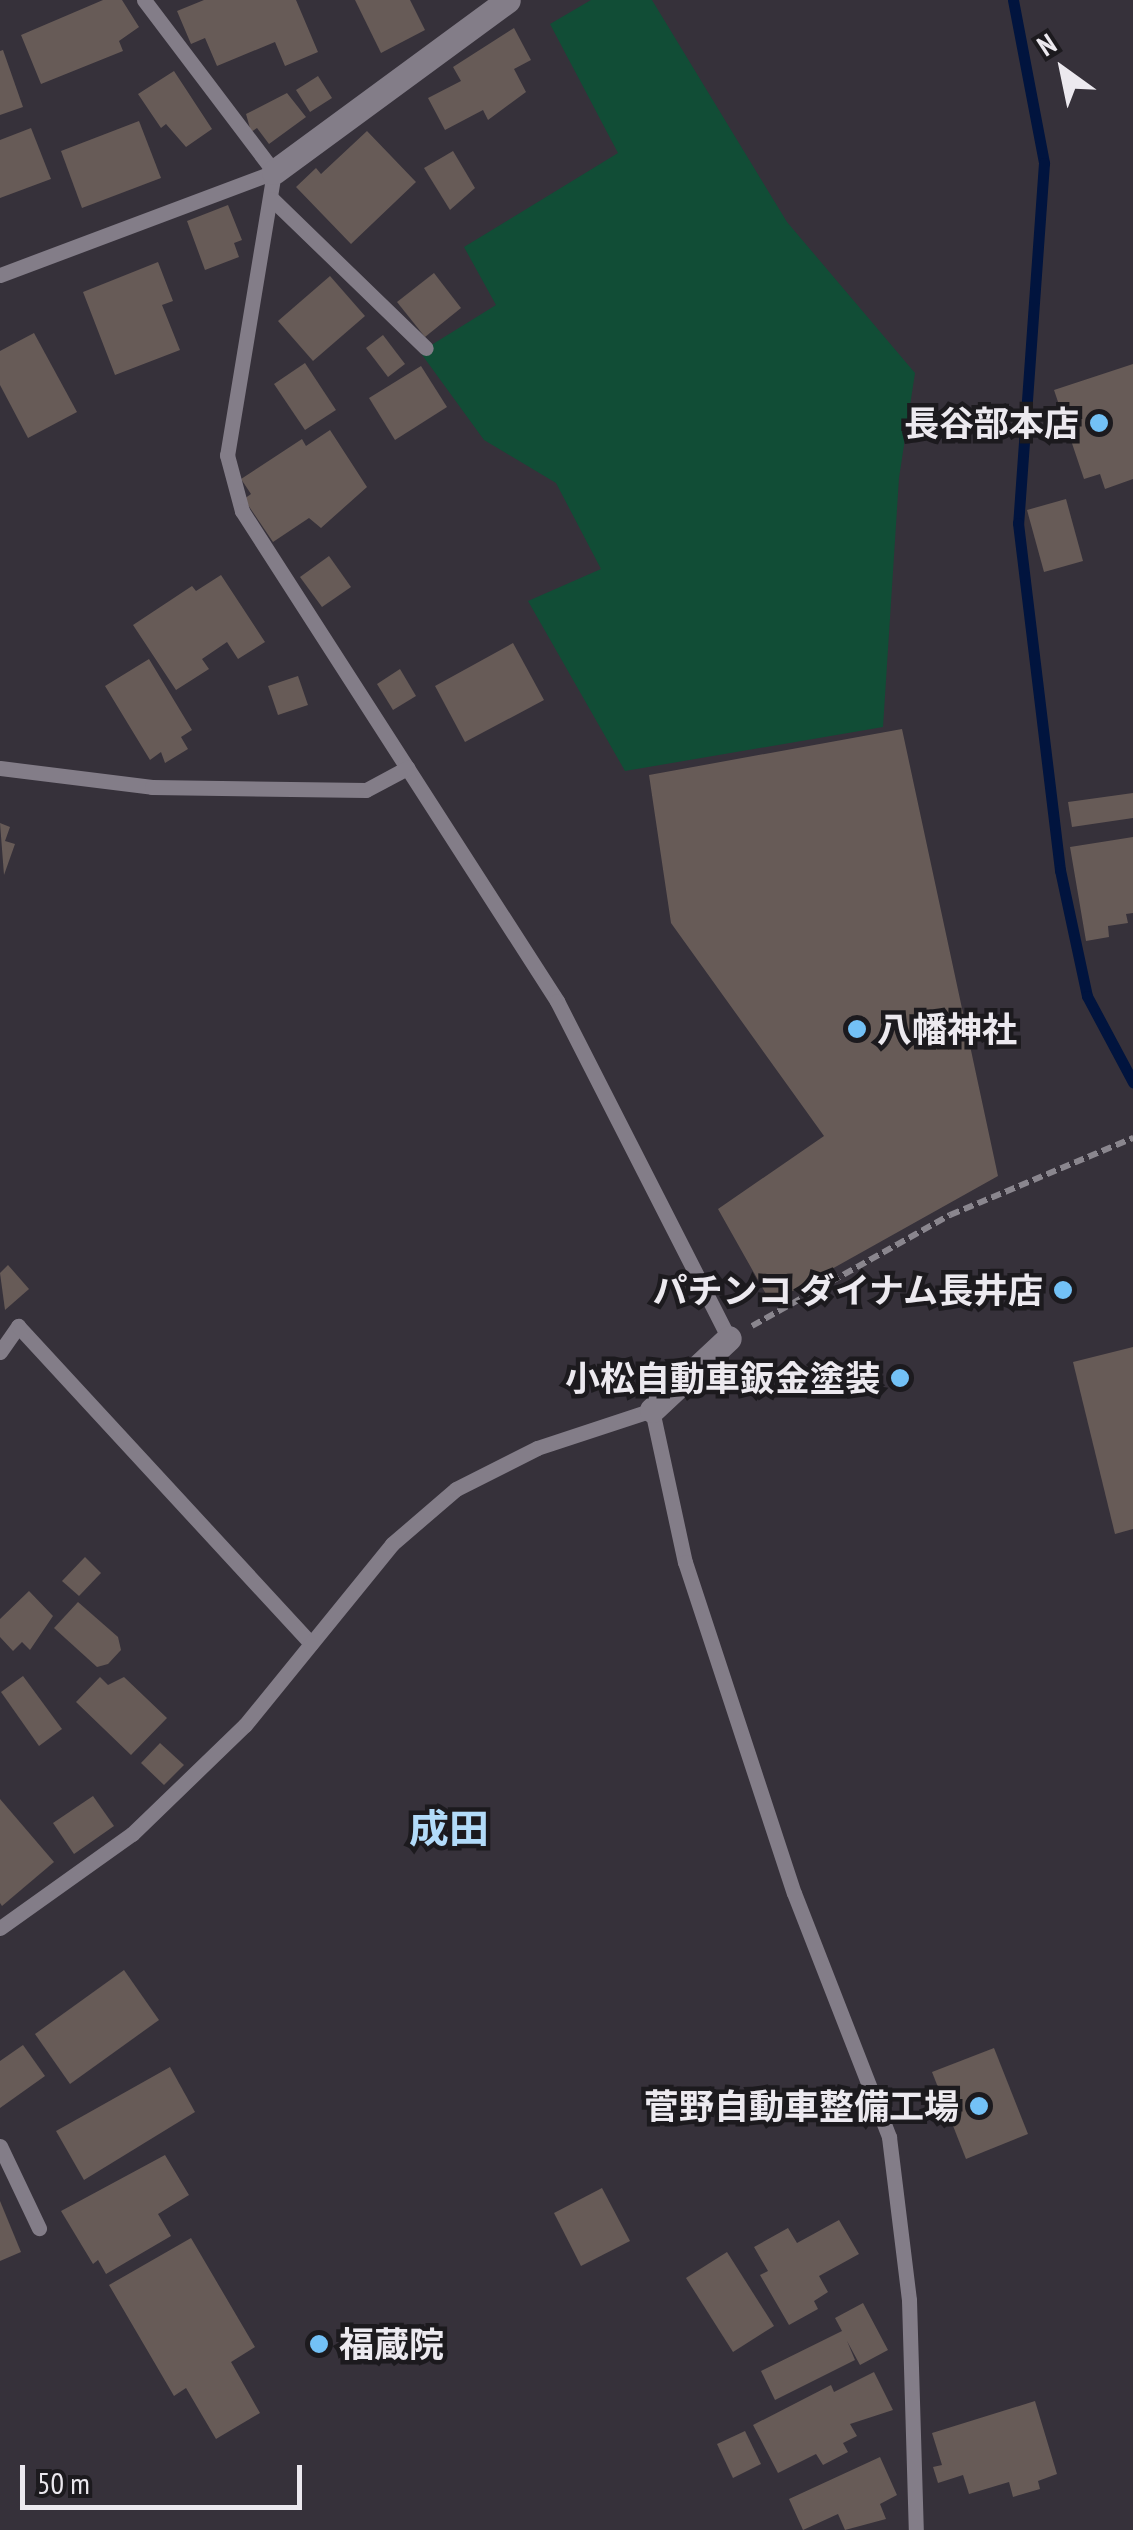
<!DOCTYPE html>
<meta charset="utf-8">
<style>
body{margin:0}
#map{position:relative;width:1133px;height:2530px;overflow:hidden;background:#36313a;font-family:"PT Sans Narrow","Noto Sans JP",sans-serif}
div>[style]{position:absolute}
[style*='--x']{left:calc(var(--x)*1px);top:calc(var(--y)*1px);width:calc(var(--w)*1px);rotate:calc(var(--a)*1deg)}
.green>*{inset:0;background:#114d36}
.stream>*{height:11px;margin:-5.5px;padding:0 5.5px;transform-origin:5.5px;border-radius:5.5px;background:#01143e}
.building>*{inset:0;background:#675b57}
.path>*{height:6px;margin-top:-3px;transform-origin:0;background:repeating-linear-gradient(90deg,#8a868e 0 10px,transparent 0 15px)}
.service>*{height:15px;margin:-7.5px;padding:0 7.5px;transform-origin:7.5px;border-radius:7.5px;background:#837d88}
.minor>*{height:25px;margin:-12.5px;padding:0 12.5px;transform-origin:12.5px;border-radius:12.5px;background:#837d88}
.dots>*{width:28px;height:28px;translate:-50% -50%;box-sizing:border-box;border:5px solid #1c1a1e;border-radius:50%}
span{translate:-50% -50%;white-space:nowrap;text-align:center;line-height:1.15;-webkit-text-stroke:9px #1c1a1e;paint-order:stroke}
.poi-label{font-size:35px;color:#ece9ef;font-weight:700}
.right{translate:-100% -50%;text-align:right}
.left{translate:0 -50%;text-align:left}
.quarter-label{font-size:40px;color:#b2dbf9;font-weight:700}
.north{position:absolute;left:1013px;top:20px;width:100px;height:100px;-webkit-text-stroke:8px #1c1a1e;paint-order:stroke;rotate:327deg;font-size:28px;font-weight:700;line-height:40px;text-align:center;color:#ece9ef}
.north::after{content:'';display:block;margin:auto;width:35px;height:45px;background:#ece9ef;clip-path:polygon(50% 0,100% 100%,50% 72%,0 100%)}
.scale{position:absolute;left:20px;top:2465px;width:282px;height:45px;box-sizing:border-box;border:5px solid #ece9ef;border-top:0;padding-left:12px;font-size:30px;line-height:35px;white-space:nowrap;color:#ece9ef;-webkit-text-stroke:8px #1c1a1e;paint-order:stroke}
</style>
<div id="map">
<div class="green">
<i style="clip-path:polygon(591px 0,652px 0,787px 222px,915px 373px,899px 478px,883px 727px,625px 771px,528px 601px,601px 569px,556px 483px,484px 440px,420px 352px,496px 305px,464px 247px,618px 153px,550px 24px)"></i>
</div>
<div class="stream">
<i style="--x:1013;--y:0;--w:166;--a:79.2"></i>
<i style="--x:1044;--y:163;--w:361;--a:94.1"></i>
<i style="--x:1018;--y:523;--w:350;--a:83.1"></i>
<i style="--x:1060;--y:870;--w:129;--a:77.9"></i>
<i style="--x:1087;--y:996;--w:98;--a:61.9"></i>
</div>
<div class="building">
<i style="clip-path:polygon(103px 0,122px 0,139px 27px,119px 41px,123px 51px,41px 84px,21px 35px)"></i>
<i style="clip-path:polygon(204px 0,296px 0,318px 52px,285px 66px,275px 42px,217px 66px,205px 38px,191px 44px,177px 11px)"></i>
<i style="clip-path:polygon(355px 0,410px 0,425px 30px,381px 53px)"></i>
<i style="clip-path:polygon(514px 28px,531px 60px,514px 69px,526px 92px,488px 120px,483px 110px,445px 130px,428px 98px,461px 81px,453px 67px)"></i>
<i style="clip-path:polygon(3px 50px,23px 107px,0 115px,0 51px)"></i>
<i style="clip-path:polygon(174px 71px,212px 129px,186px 147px,166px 124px,161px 128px,138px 94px)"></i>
<i style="clip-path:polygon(318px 76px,332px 98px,310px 112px,296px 90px)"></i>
<i style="clip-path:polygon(287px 93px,306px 117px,269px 144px,257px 128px,251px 132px,246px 114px)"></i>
<i style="clip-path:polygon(139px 121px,161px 178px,82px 208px,61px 151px)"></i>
<i style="clip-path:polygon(31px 128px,51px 179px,0 198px,0 140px)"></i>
<i style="clip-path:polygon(367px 131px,416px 182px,351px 244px,296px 187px,316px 168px,321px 174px)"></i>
<i style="clip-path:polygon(453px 151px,475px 188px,450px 210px,424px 168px)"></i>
<i style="clip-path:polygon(228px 205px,242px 240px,234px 243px,239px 257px,205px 270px,187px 221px)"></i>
<i style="clip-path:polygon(158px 262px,173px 301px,162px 305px,180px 350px,115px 375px,83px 292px)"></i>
<i style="clip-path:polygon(434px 273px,461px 308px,425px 337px,397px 302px)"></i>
<i style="clip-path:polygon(330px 276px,365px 316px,313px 361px,278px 321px)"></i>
<i style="clip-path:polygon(34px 333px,77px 412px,28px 438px,0 385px,0 351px)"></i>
<i style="clip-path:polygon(383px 335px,405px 364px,388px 377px,366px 348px)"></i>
<i style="clip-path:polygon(305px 363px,336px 410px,305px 430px,274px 384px)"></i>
<i style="clip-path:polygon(1133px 364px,1133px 479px,1105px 489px,1100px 474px,1084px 479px,1054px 390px)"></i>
<i style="clip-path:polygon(421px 366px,447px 407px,395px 440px,369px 398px)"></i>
<i style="clip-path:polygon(330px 430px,367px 487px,321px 528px,309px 518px,273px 542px,244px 499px,251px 494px,241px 479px,302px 439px,306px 446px)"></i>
<i style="clip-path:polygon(1066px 499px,1083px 561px,1044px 572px,1027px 510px)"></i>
<i style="clip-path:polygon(329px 556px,351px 587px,322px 607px,300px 577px)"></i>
<i style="clip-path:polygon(221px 575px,265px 642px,238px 659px,227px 642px,202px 659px,209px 669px,176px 690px,133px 625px,192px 586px,196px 591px)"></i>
<i style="clip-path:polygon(513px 643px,544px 700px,465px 742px,435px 686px)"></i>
<i style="clip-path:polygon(149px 659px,192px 730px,181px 737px,188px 749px,165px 763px,161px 752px,150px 760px,105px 686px)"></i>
<i style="clip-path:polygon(400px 669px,416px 696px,393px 710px,377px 684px)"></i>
<i style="clip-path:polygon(298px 676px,308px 705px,278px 715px,268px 686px)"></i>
<i style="clip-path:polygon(902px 729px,998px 1176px,771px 1303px,718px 1209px,824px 1136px,671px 923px,649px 775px)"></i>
<i style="clip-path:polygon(1133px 793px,1133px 818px,1072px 827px,1068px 802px)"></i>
<i style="clip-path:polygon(0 823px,10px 827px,5px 841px,15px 844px,4px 875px)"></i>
<i style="clip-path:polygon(1133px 837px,1133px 913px,1126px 914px,1128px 923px,1108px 926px,1109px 937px,1086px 941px,1070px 847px)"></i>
<i style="clip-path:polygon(8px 1265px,29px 1289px,5px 1310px,0 1273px)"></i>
<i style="clip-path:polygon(1133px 1347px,1133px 1529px,1115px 1534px,1073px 1362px)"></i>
<i style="clip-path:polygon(85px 1557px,101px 1573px,79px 1596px,62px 1581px)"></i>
<i style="clip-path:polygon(29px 1591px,53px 1616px,30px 1650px,22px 1642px,13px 1651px,0 1637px,0 1619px)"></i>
<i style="clip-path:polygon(78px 1602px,118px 1637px,121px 1650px,108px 1664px,97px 1667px,54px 1628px)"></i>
<i style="clip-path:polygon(23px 1676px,62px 1729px,39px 1746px,1px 1692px)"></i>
<i style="clip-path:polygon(100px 1677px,108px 1685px,124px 1677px,167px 1718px,131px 1755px,76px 1702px)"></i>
<i style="clip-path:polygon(160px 1743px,184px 1765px,164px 1785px,141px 1763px)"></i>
<i style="clip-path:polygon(93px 1796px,114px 1826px,74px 1854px,53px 1823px)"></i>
<i style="clip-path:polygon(0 1799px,54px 1862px,2px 1906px,0 1903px)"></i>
<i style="clip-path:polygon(124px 1970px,159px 2020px,70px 2084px,35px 2034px)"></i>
<i style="clip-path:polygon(23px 2045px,45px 2076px,0 2108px,0 2061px)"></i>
<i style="clip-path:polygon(994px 2048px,1028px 2134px,966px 2159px,932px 2072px)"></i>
<i style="clip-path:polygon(170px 2067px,195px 2112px,84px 2180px,56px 2131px)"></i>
<i style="clip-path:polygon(165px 2155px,189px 2195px,158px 2214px,171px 2236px,106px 2274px,98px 2260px,93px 2264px,61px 2211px)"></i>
<i style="clip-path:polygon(602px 2188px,630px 2241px,581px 2266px,554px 2213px)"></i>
<i style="clip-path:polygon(0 2201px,21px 2252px,0 2261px)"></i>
<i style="clip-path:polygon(839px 2220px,859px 2254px,819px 2276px,828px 2292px,814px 2301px,818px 2309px,789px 2325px,760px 2275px,768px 2271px,754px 2247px,788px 2228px,797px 2243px)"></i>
<i style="clip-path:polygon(191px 2238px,255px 2347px,231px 2362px,260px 2413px,216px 2439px,186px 2388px,174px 2396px,109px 2285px)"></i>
<i style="clip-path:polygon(727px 2252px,774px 2326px,733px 2352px,686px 2278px)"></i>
<i style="clip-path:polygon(863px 2303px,888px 2350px,860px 2365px,847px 2341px,855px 2360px,775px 2400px,761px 2371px,842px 2331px,835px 2318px)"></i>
<i style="clip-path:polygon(874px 2372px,893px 2410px,850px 2424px,857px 2436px,843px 2443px,848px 2452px,823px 2465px,816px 2454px,778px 2473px,753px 2425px,831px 2385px,834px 2392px)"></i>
<i style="clip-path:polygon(1035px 2401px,1057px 2474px,1038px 2481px,1040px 2489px,1013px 2497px,1009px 2482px,969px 2494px,963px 2475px,938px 2483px,933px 2467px,942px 2465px,932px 2433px)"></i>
<i style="clip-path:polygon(745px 2431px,761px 2464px,733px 2478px,717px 2444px)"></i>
<i style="clip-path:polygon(880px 2457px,897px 2495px,880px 2504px,886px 2519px,845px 2530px,838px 2514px,803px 2530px,789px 2499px)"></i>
</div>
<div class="path">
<i style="--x:752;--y:1326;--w:227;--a:-29.3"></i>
<i style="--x:950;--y:1215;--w:199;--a:-22.8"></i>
</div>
<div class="service">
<i style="--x:144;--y:0;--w:216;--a:52.9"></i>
<i style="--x:274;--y:172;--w:287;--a:99.4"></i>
<i style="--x:227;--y:455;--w:58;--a:75"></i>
<i style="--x:242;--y:511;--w:583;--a:57.26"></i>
<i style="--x:557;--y:1001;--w:378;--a:63"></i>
<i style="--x:272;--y:199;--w:214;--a:44.1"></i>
<i style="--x:0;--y:275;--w:293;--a:-20.6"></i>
<i style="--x:0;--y:768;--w:153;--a:7.1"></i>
<i style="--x:152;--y:787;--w:214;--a:0.8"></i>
<i style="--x:366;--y:790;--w:47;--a:-28.2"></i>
<i style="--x:0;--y:1352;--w:32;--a:-55"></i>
<i style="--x:18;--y:1326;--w:432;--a:47.3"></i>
<i style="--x:0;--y:1928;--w:162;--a:-35.5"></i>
<i style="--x:132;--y:1834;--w:157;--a:-44"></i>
<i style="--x:245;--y:1725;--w:233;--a:-50.9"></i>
<i style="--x:392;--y:1544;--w:84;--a:-40.7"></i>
<i style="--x:456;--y:1489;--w:91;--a:-26.8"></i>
<i style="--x:537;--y:1448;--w:121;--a:-18.3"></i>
<i style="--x:652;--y:1410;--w:156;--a:77.8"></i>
<i style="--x:685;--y:1562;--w:348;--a:71.8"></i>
<i style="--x:794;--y:1893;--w:262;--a:68.7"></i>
<i style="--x:889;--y:2137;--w:164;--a:83"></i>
<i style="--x:909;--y:2300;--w:230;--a:88.3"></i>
<i style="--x:0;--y:2146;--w:91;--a:64.6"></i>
</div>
<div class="minor">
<i style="--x:274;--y:172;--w:290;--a:-36.3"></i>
<i style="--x:652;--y:1410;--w:105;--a:-43.1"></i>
</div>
<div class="dots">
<i style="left:1099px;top:423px;background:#73c1f6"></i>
<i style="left:857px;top:1029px;background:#73c1f6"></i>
<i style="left:1063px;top:1290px;background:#73c1f6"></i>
<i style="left:900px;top:1378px;background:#73c1f6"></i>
<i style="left:979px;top:2106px;background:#73c1f6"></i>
<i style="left:319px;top:2344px;background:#73c1f6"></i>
</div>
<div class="poi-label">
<span class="right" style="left:1079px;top:423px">長谷部本店</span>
<span class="left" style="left:877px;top:1029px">八幡神社</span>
<span class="right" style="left:1043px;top:1290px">パチンコ ダイナム長井店</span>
<span class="right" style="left:880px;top:1378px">小松自動車鈑金塗装</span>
<span class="right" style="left:959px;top:2106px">菅野自動車整備工場</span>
<span class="left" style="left:339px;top:2344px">福蔵院</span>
</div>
<div class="quarter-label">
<span style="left:449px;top:1828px">成田</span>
</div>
<div class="north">N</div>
<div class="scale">50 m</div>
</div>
